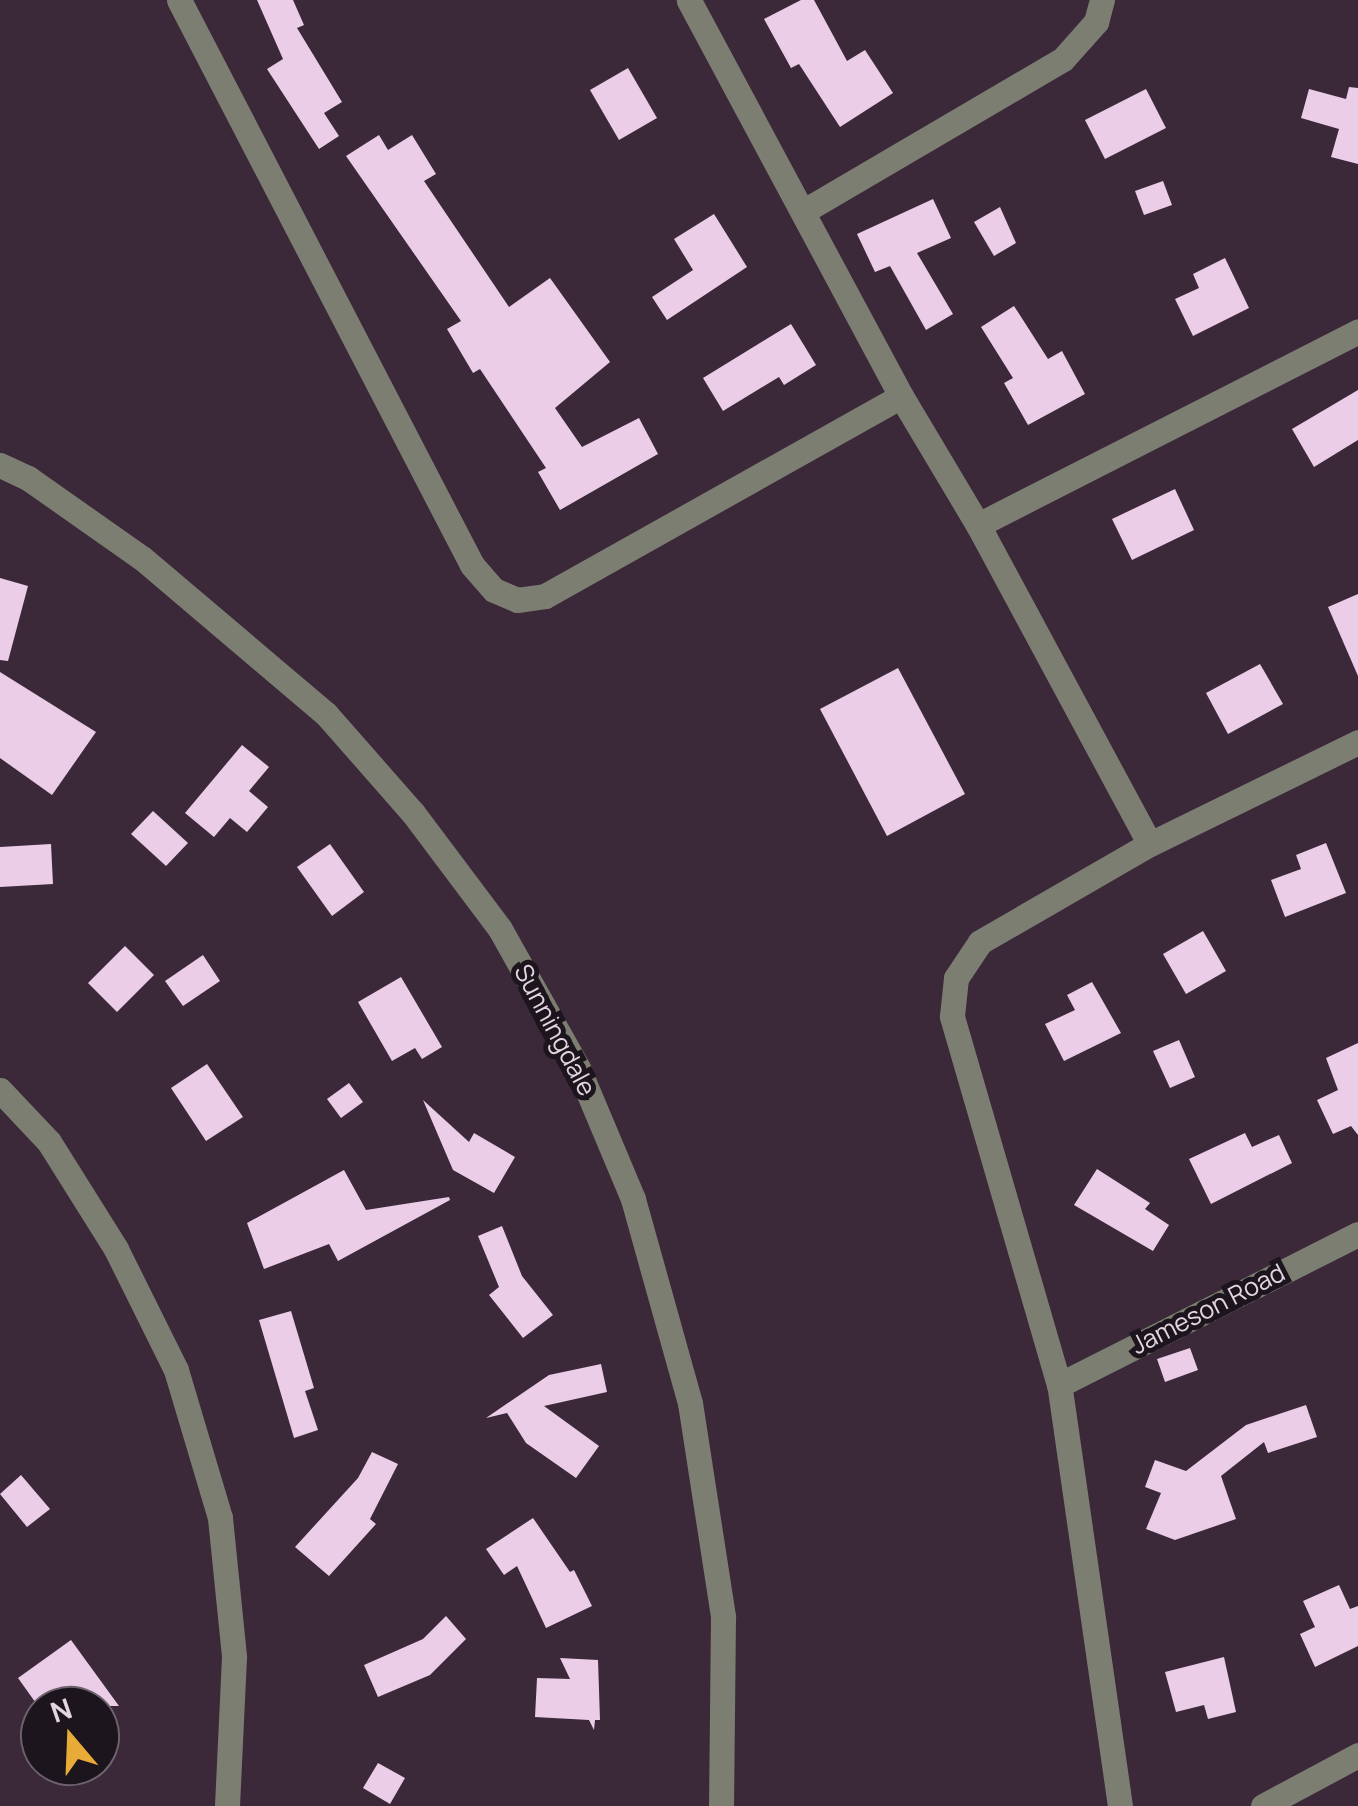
<!DOCTYPE html>
<style>
body{margin:0}
#map{position:relative;width:1358px;height:1806px;overflow:hidden;background:#3b293a;font-family:Manrope,sans-serif}
div>[style]{position:absolute}
[style*='--x']{left:calc(var(--x)*1px);top:calc(var(--y)*1px);width:calc(var(--w)*1px);rotate:calc(var(--a)*1deg)}
.building>*{inset:0;background:#ebcde8}
.minor>*{height:25px;margin:-12.5px;padding:0 12.5px;transform-origin:12.5px;border-radius:12.5px;background:#7d7e72}
span{translate:-50% -50%;white-space:nowrap;text-align:center;line-height:1.15;-webkit-text-stroke:10px #1d151d;paint-order:stroke}
.street-label{font-size:25px;color:#e3d6e1}
.north{position:absolute;left:20px;top:1686px;width:100px;height:100px;box-sizing:border-box;background:#1d151d;border:2px solid #6c626b;border-radius:50%;rotate:341deg;font-size:28px;font-weight:700;line-height:40px;text-align:center;color:#e3d6e1}
.north::after{content:'';display:block;margin:auto;width:35px;height:45px;background:#e8ab37;clip-path:polygon(50% 0,100% 100%,50% 72%,0 100%)}
</style>
<div id="map">
<div class="building">
<i style="clip-path:polygon(257px 0,293px 0,304px 25px,297px 28px,342px 102px,324px 113px,339px 136px,319px 149px,267px 69px,283px 59px)"></i>
<i style="clip-path:polygon(801px 0,814px 0,847px 61px,865px 50px,893px 93px,840px 127px,799px 64px,791px 68px,764px 19px)"></i>
<i style="clip-path:polygon(628px 68px,657px 118px,619px 140px,590px 90px)"></i>
<i style="clip-path:polygon(1349px 87px,1358px 88px,1358px 164px,1331px 157px,1339px 129px,1301px 118px,1309px 89px,1346px 99px)"></i>
<i style="clip-path:polygon(1146px 89px,1166px 128px,1105px 159px,1085px 120px)"></i>
<i style="clip-path:polygon(379px 135px,388px 150px,412px 135px,436px 174px,424px 181px,509px 307px,550px 278px,610px 362px,555px 408px,582px 447px,639px 418px,658px 454px,560px 510px,538px 472px,546px 468px,480px 369px,473px 373px,447px 329px,461px 321px,346px 156px)"></i>
<i style="clip-path:polygon(1163px 181px,1172px 205px,1144px 215px,1135px 191px)"></i>
<i style="clip-path:polygon(933px 199px,951px 238px,917px 253px,953px 314px,926px 330px,890px 266px,875px 272px,857px 234px)"></i>
<i style="clip-path:polygon(1000px 207px,1016px 243px,994px 256px,974px 222px)"></i>
<i style="clip-path:polygon(714px 214px,747px 267px,667px 320px,652px 297px,693px 270px,674px 239px)"></i>
<i style="clip-path:polygon(1225px 258px,1249px 308px,1193px 336px,1175px 299px,1199px 288px,1193px 274px)"></i>
<i style="clip-path:polygon(1014px 306px,1048px 359px,1062px 351px,1085px 394px,1028px 425px,1004px 383px,1013px 378px,981px 327px)"></i>
<i style="clip-path:polygon(791px 324px,816px 365px,784px 385px,779px 377px,723px 411px,703px 378px)"></i>
<i style="clip-path:polygon(1358px 390px,1358px 440px,1314px 467px,1292px 429px)"></i>
<i style="clip-path:polygon(1175px 489px,1194px 530px,1132px 560px,1112px 519px)"></i>
<i style="clip-path:polygon(0 578px,28px 586px,8px 661px,0 660px)"></i>
<i style="clip-path:polygon(1358px 594px,1358px 676px,1328px 607px)"></i>
<i style="clip-path:polygon(1260px 664px,1283px 704px,1228px 734px,1206px 693px)"></i>
<i style="clip-path:polygon(898px 668px,965px 794px,887px 836px,820px 709px)"></i>
<i style="clip-path:polygon(0 672px,96px 732px,52px 795px,0 758px)"></i>
<i style="clip-path:polygon(242px 745px,269px 767px,249px 791px,268px 807px,247px 832px,230px 818px,214px 837px,185px 813px)"></i>
<i style="clip-path:polygon(153px 811px,188px 843px,166px 866px,131px 834px)"></i>
<i style="clip-path:polygon(1326px 843px,1346px 893px,1285px 917px,1271px 880px,1301px 869px,1296px 855px)"></i>
<i style="clip-path:polygon(51px 844px,53px 884px,0 887px,0 847px)"></i>
<i style="clip-path:polygon(330px 844px,364px 892px,332px 916px,297px 867px)"></i>
<i style="clip-path:polygon(1203px 931px,1226px 971px,1186px 994px,1163px 954px)"></i>
<i style="clip-path:polygon(125px 946px,154px 975px,117px 1012px,88px 983px)"></i>
<i style="clip-path:polygon(203px 955px,220px 981px,183px 1006px,165px 981px)"></i>
<i style="clip-path:polygon(401px 977px,442px 1047px,422px 1059px,415px 1048px,392px 1061px,358px 1002px)"></i>
<i style="clip-path:polygon(1092px 982px,1121px 1033px,1064px 1061px,1045px 1024px,1075px 1010px,1067px 995px)"></i>
<i style="clip-path:polygon(1179px 1040px,1195px 1077px,1170px 1088px,1153px 1051px)"></i>
<i style="clip-path:polygon(1358px 1043px,1358px 1135px,1351px 1126px,1333px 1134px,1317px 1100px,1338px 1090px,1326px 1058px)"></i>
<i style="clip-path:polygon(207px 1064px,243px 1117px,206px 1141px,171px 1088px)"></i>
<i style="clip-path:polygon(349px 1083px,363px 1102px,341px 1118px,327px 1099px)"></i>
<i style="clip-path:polygon(423px 1100px,469px 1142px,474px 1133px,515px 1157px,494px 1193px,453px 1170px)"></i>
<i style="clip-path:polygon(1245px 1133px,1252px 1147px,1279px 1135px,1292px 1163px,1211px 1204px,1189px 1159px)"></i>
<i style="clip-path:polygon(1097px 1169px,1150px 1203px,1145px 1209px,1169px 1225px,1153px 1251px,1074px 1205px)"></i>
<i style="clip-path:polygon(344px 1170px,366px 1210px,449px 1197px,450px 1200px,338px 1261px,329px 1244px,264px 1269px,247px 1223px)"></i>
<i style="clip-path:polygon(502px 1226px,522px 1276px,553px 1315px,523px 1338px,489px 1295px,499px 1287px,478px 1236px)"></i>
<i style="clip-path:polygon(291px 1311px,314px 1388px,305px 1391px,318px 1430px,294px 1438px,259px 1320px)"></i>
<i style="clip-path:polygon(1190px 1348px,1198px 1370px,1165px 1382px,1157px 1359px)"></i>
<i style="clip-path:polygon(601px 1364px,607px 1392px,544px 1406px,599px 1446px,576px 1478px,526px 1443px,507px 1413px,486px 1418px,549px 1375px)"></i>
<i style="clip-path:polygon(1306px 1405px,1317px 1437px,1268px 1453px,1264px 1442px,1221px 1476px,1236px 1519px,1175px 1540px,1146px 1529px,1161px 1493px,1145px 1487px,1155px 1460px,1186px 1471px,1246px 1425px)"></i>
<i style="clip-path:polygon(372px 1452px,398px 1464px,370px 1519px,376px 1524px,329px 1576px,295px 1547px,358px 1478px)"></i>
<i style="clip-path:polygon(21px 1475px,50px 1509px,27px 1527px,0 1494px)"></i>
<i style="clip-path:polygon(533px 1518px,570px 1572px,574px 1570px,592px 1606px,546px 1628px,517px 1566px,504px 1575px,486px 1549px)"></i>
<i style="clip-path:polygon(1339px 1585px,1350px 1609px,1358px 1606px,1358px 1646px,1315px 1667px,1300px 1634px,1315px 1627px,1303px 1601px)"></i>
<i style="clip-path:polygon(446px 1616px,466px 1639px,430px 1675px,378px 1697px,364px 1665px,423px 1639px)"></i>
<i style="clip-path:polygon(71px 1640px,119px 1706px,38px 1706px,18px 1678px)"></i>
<i style="clip-path:polygon(1224px 1657px,1236px 1712px,1208px 1719px,1204px 1705px,1176px 1712px,1165px 1672px)"></i>
<i style="clip-path:polygon(560px 1658px,598px 1660px,600px 1720px,595px 1720px,594px 1730px,589px 1720px,535px 1717px,537px 1678px,570px 1679px)"></i>
<i style="clip-path:polygon(378px 1763px,405px 1778px,390px 1804px,363px 1788px)"></i>
</div>
<div class="minor">
<i style="--x:179;--y:0;--w:636;--a:62.59"></i>
<i style="--x:472;--y:565;--w:33;--a:49"></i>
<i style="--x:494;--y:590;--w:25;--a:23"></i>
<i style="--x:517;--y:600;--w:28;--a:-8"></i>
<i style="--x:545;--y:596;--w:408;--a:-29.3"></i>
<i style="--x:901;--y:396;--w:449;--a:-118.2"></i>
<i style="--x:804;--y:211;--w:300;--a:-30.4"></i>
<i style="--x:1063;--y:59;--w:50;--a:-48.3"></i>
<i style="--x:1096;--y:22;--w:23;--a:-75"></i>
<i style="--x:901;--y:396;--w:150;--a:59.2"></i>
<i style="--x:978;--y:525;--w:362;--a:61.7"></i>
<i style="--x:1150;--y:844;--w:232;--a:-26.1"></i>
<i style="--x:0;--y:465;--w:31;--a:25"></i>
<i style="--x:28;--y:478;--w:139;--a:35.1"></i>
<i style="--x:142;--y:558;--w:241;--a:40.3"></i>
<i style="--x:326;--y:714;--w:132;--a:48.7"></i>
<i style="--x:413;--y:813;--w:145;--a:53.1"></i>
<i style="--x:500;--y:929;--w:159;--a:60.7"></i>
<i style="--x:578;--y:1068;--w:142;--a:67.2"></i>
<i style="--x:633;--y:1199;--w:212;--a:74.4"></i>
<i style="--x:690;--y:1403;--w:217;--a:81.2"></i>
<i style="--x:723;--y:1617;--w:189;--a:90.6"></i>
<i style="--x:978;--y:525;--w:427;--a:-27"></i>
<i style="--x:0;--y:1090;--w:71;--a:46.7"></i>
<i style="--x:49;--y:1142;--w:126;--a:57.9"></i>
<i style="--x:116;--y:1249;--w:135;--a:63.6"></i>
<i style="--x:176;--y:1370;--w:154;--a:73.4"></i>
<i style="--x:220;--y:1518;--w:140;--a:84.2"></i>
<i style="--x:234;--y:1657;--w:149;--a:92.7"></i>
<i style="--x:1059;--y:1385;--w:335;--a:-26.8"></i>
<i style="--x:1120;--y:1806;--w:425;--a:-98.2"></i>
<i style="--x:1059;--y:1385;--w:384;--a:-106.2"></i>
<i style="--x:952;--y:1016;--w:38;--a:-84"></i>
<i style="--x:956;--y:978;--w:43;--a:-56.3"></i>
<i style="--x:980;--y:942;--w:196;--a:-30"></i>
<i style="--x:1263;--y:1806;--w:108;--a:-28.2"></i>
</div>
<div class="street-label">
<span style="left:555px;top:1030px;rotate:62deg">Sunningdale</span>
<span style="left:1208px;top:1309px;rotate:-27deg">Jameson Road</span>
</div>
<div class="north">N</div>
</div>
